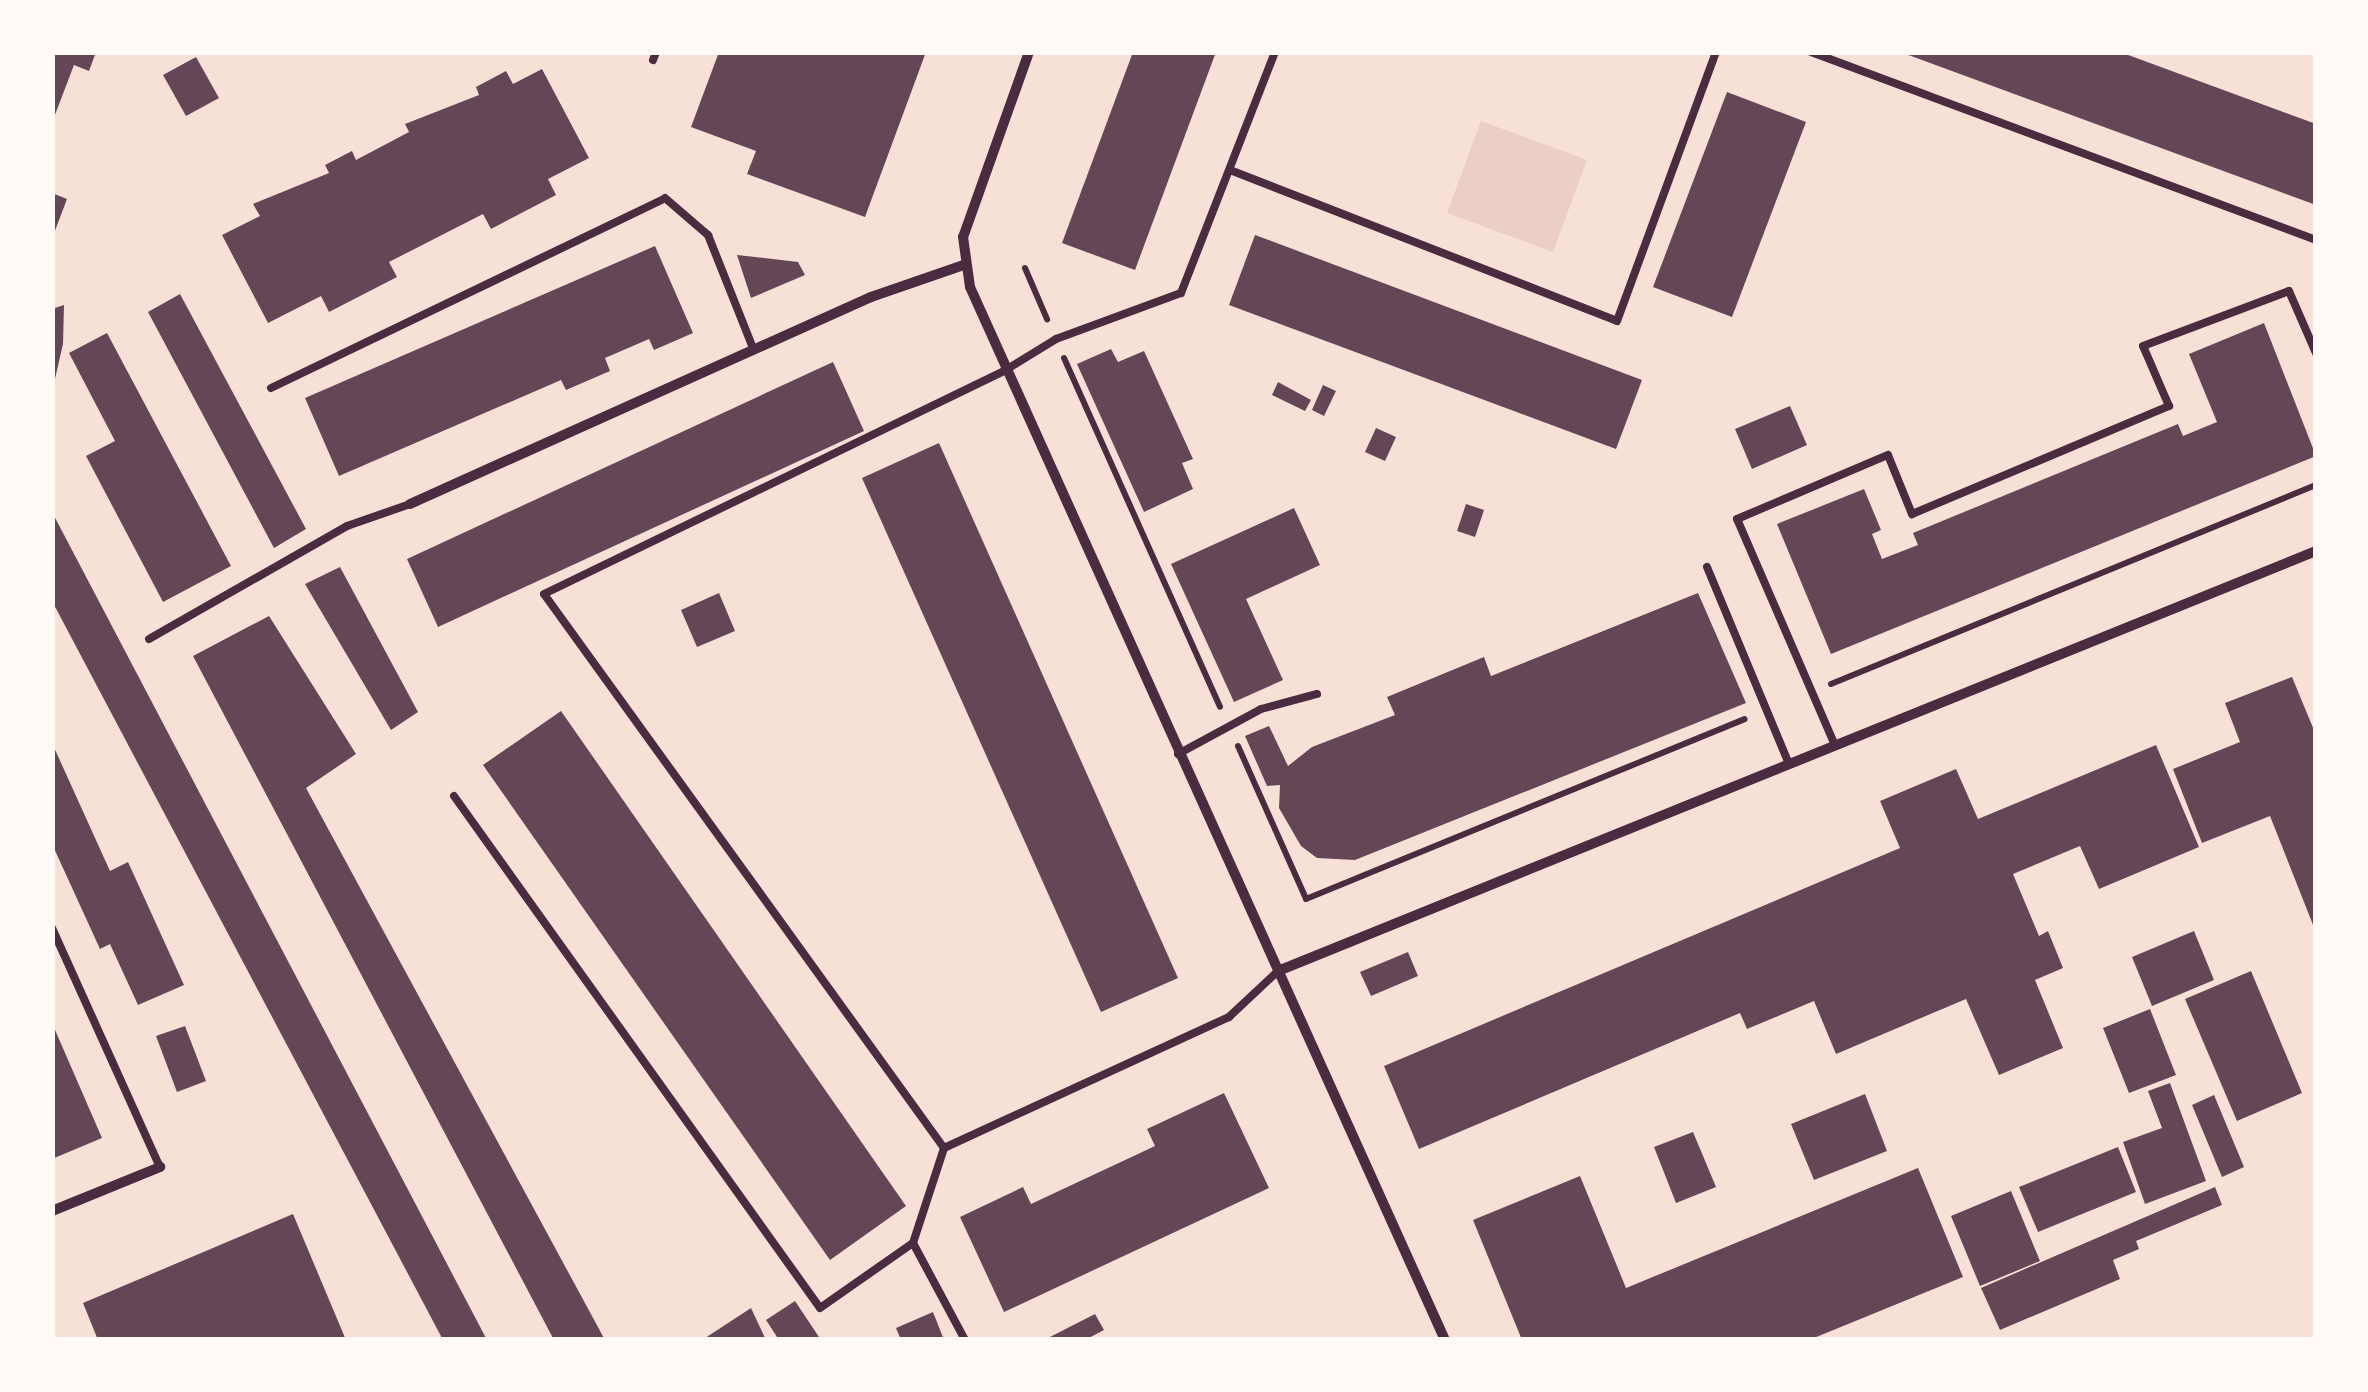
<!DOCTYPE html>
<style>
body{margin:0}
#map{position:relative;width:2368px;height:1392px;overflow:hidden;background:#f7e1d7;font-family:"Noto Sans",sans-serif}
div>[style]{position:absolute}
[style*='--x']{left:calc(var(--x)*1px);top:calc(var(--y)*1px);width:calc(var(--w)*1px);rotate:calc(var(--a)*1deg)}
.green>*{inset:0;background:#ebcfc5}
.building>*{inset:0;background:#644757}
.path>*{height:6px;margin:-3px;padding:0 3px;transform-origin:3px;border-radius:3px;background:#4a2c40}
.service>*{height:8px;margin:-4px;padding:0 4px;transform-origin:4px;border-radius:4px;background:#4a2c40}
.minor>*{height:10px;margin:-5px;padding:0 5px;transform-origin:5px;border-radius:5px;background:#4a2c40}
span{translate:-50% -50%;white-space:nowrap;text-align:center;line-height:1.15;-webkit-text-stroke:10px #fffaf5;paint-order:stroke}
.frame{position:absolute;inset:0;border:55px solid #fffaf5;pointer-events:none}
</style>
<div id="map">
<div class="green">
<i style="clip-path:polygon(1481px 121px,1587px 160px,1553px 252px,1447px 213px)"></i>
</div>
<div class="building">
<i style="clip-path:polygon(52px 52px,96px 52px,89px 71px,74px 65px,53px 120px)"></i>
<i style="clip-path:polygon(719px 52px,926px 52px,865px 217px,747px 174px,756px 151px,691px 127px)"></i>
<i style="clip-path:polygon(1133px 52px,1216px 52px,1135px 270px,1062px 243px)"></i>
<i style="clip-path:polygon(2120px 52px,2316px 124px,2316px 205px,1903px 53px)"></i>
<i style="clip-path:polygon(196px 57px,219px 98px,186px 116px,163px 75px)"></i>
<i style="clip-path:polygon(542px 69px,589px 158px,548px 179px,556px 195px,491px 229px,483px 214px,389px 262px,397px 277px,329px 312px,321px 296px,268px 323px,222px 235px,260px 216px,253px 204px,329px 173px,325px 165px,352px 151px,356px 160px,409px 132px,405px 124px,479px 95px,476px 87px,506px 71px,513px 84px)"></i>
<i style="clip-path:polygon(1727px 92px,1806px 122px,1732px 317px,1653px 287px)"></i>
<i style="clip-path:polygon(52px 193px,67px 199px,53px 236px,52px 236px)"></i>
<i style="clip-path:polygon(1255px 235px,1642px 380px,1616px 449px,1229px 305px)"></i>
<i style="clip-path:polygon(655px 246px,693px 333px,654px 350px,649px 339px,605px 358px,610px 371px,566px 390px,561px 380px,339px 476px,305px 398px)"></i>
<i style="clip-path:polygon(737px 255px,798px 262px,805px 275px,751px 298px)"></i>
<i style="clip-path:polygon(180px 294px,306px 529px,274px 548px,148px 312px)"></i>
<i style="clip-path:polygon(64px 305px,63px 344px,52px 392px,52px 309px)"></i>
<i style="clip-path:polygon(2264px 323px,2316px 456px,1831px 654px,1777px 524px,1864px 489px,1881px 530px,1872px 534px,1882px 559px,1918px 545px,1913px 533px,2178px 424px,2183px 436px,2217px 422px,2189px 354px)"></i>
<i style="clip-path:polygon(107px 333px,231px 566px,163px 602px,86px 456px,115px 441px,69px 353px)"></i>
<i style="clip-path:polygon(1111px 349px,1118px 362px,1144px 351px,1193px 459px,1182px 463px,1193px 489px,1144px 512px,1077px 364px)"></i>
<i style="clip-path:polygon(833px 362px,864px 431px,438px 627px,407px 559px)"></i>
<i style="clip-path:polygon(1278px 382px,1311px 400px,1305px 411px,1272px 395px)"></i>
<i style="clip-path:polygon(1323px 385px,1336px 391px,1324px 416px,1312px 410px)"></i>
<i style="clip-path:polygon(1790px 406px,1807px 445px,1752px 469px,1735px 429px)"></i>
<i style="clip-path:polygon(1376px 428px,1396px 437px,1385px 461px,1365px 452px)"></i>
<i style="clip-path:polygon(939px 443px,1178px 978px,1101px 1012px,862px 478px)"></i>
<i style="clip-path:polygon(1466px 504px,1484px 510px,1475px 537px,1457px 531px)"></i>
<i style="clip-path:polygon(1294px 508px,1320px 565px,1246px 599px,1283px 680px,1234px 702px,1171px 564px)"></i>
<i style="clip-path:polygon(52px 512px,487px 1340px,443px 1340px,52px 601px)"></i>
<i style="clip-path:polygon(340px 567px,418px 712px,391px 730px,305px 584px)"></i>
<i style="clip-path:polygon(719px 593px,735px 631px,697px 647px,681px 610px)"></i>
<i style="clip-path:polygon(1698px 593px,1746px 703px,1355px 860px,1317px 858px,1301px 846px,1279px 808px,1280px 785px,1267px 786px,1245px 736px,1269px 726px,1288px 766px,1312px 747px,1395px 715px,1387px 697px,1484px 657px,1491px 676px)"></i>
<i style="clip-path:polygon(269px 616px,356px 754px,306px 788px,605px 1340px,554px 1340px,193px 656px)"></i>
<i style="clip-path:polygon(2292px 677px,2316px 735px,2315px 930px,2270px 816px,2202px 843px,2173px 769px,2240px 742px,2225px 703px)"></i>
<i style="clip-path:polygon(561px 711px,906px 1206px,830px 1260px,483px 765px)"></i>
<i style="clip-path:polygon(52px 743px,110px 871px,128px 862px,184px 985px,138px 1005px,110px 944px,100px 949px,52px 844px)"></i>
<i style="clip-path:polygon(2156px 745px,2199px 847px,2099px 889px,2080px 846px,2013px 874px,2039px 936px,2048px 931px,2063px 968px,2035px 980px,2063px 1048px,1999px 1075px,1966px 999px,1836px 1054px,1814px 1001px,1747px 1029px,1740px 1013px,1419px 1149px,1384px 1066px,1900px 848px,1880px 801px,1956px 769px,1978px 819px)"></i>
<i style="clip-path:polygon(2194px 931px,2214px 980px,2152px 1006px,2132px 957px)"></i>
<i style="clip-path:polygon(1408px 952px,1418px 976px,1371px 996px,1360px 972px)"></i>
<i style="clip-path:polygon(2251px 971px,2302px 1093px,2237px 1121px,2185px 999px)"></i>
<i style="clip-path:polygon(2150px 1009px,2176px 1075px,2129px 1093px,2103px 1028px)"></i>
<i style="clip-path:polygon(52px 1023px,102px 1138px,52px 1159px)"></i>
<i style="clip-path:polygon(185px 1026px,206px 1081px,177px 1092px,156px 1036px)"></i>
<i style="clip-path:polygon(2170px 1083px,2206px 1181px,2145px 1204px,2123px 1142px,2162px 1128px,2148px 1091px)"></i>
<i style="clip-path:polygon(1224px 1093px,1269px 1188px,1004px 1312px,960px 1217px,1023px 1187px,1031px 1204px,1155px 1146px,1147px 1129px)"></i>
<i style="clip-path:polygon(1865px 1094px,1887px 1151px,1814px 1180px,1791px 1124px)"></i>
<i style="clip-path:polygon(2214px 1095px,2244px 1167px,2222px 1177px,2192px 1105px)"></i>
<i style="clip-path:polygon(1693px 1132px,1716px 1187px,1676px 1203px,1654px 1147px)"></i>
<i style="clip-path:polygon(2118px 1147px,2136px 1192px,2038px 1232px,2019px 1187px)"></i>
<i style="clip-path:polygon(1918px 1168px,1963px 1277px,1809px 1340px,1522px 1340px,1473px 1220px,1580px 1176px,1626px 1288px)"></i>
<i style="clip-path:polygon(2215px 1187px,2222px 1205px,2136px 1241px,2139px 1249px,2113px 1260px,2120px 1279px,2000px 1330px,1981px 1288px)"></i>
<i style="clip-path:polygon(2011px 1191px,2040px 1261px,1980px 1286px,1951px 1216px)"></i>
<i style="clip-path:polygon(293px 1214px,346px 1340px,98px 1340px,83px 1303px)"></i>
<i style="clip-path:polygon(795px 1301px,821px 1340px,779px 1340px,766px 1320px)"></i>
<i style="clip-path:polygon(751px 1308px,766px 1340px,702px 1340px)"></i>
<i style="clip-path:polygon(933px 1312px,944px 1340px,901px 1340px,896px 1328px)"></i>
<i style="clip-path:polygon(1095px 1314px,1104px 1330px,1085px 1340px,1044px 1340px)"></i>
</div>
<div class="path">
<i style="--x:1025;--y:268;--w:56;--a:66.7"></i>
<i style="--x:1064;--y:358;--w:382;--a:65.9"></i>
<i style="--x:1831;--y:684;--w:524;--a:-22.31"></i>
<i style="--x:1238;--y:746;--w:167;--a:66"></i>
<i style="--x:1306;--y:899;--w:474;--a:-22.3"></i>
</div>
<div class="service">
<i style="--x:1811;--y:52;--w:539;--a:20.42"></i>
<i style="--x:653;--y:60;--w:9;--a:-69"></i>
<i style="--x:1230;--y:170;--w:415;--a:21.3"></i>
<i style="--x:1617;--y:321;--w:287;--a:-69.8"></i>
<i style="--x:271;--y:388;--w:437;--a:-25.7"></i>
<i style="--x:665;--y:198;--w:57;--a:40.7"></i>
<i style="--x:708;--y:235;--w:122;--a:68.3"></i>
<i style="--x:1707;--y:567;--w:211;--a:67.4"></i>
<i style="--x:149;--y:639;--w:228;--a:-29.7"></i>
<i style="--x:347;--y:526;--w:67;--a:-19.2"></i>
<i style="--x:1834;--y:743;--w:244;--a:-113.4"></i>
<i style="--x:1737;--y:519;--w:164;--a:-23"></i>
<i style="--x:1888;--y:455;--w:64;--a:67.9"></i>
<i style="--x:1912;--y:514;--w:279;--a:-22.8"></i>
<i style="--x:2169;--y:406;--w:65;--a:-113.4"></i>
<i style="--x:2143;--y:346;--w:156;--a:-20.6"></i>
<i style="--x:2289;--y:291;--w:68;--a:66.5"></i>
<i style="--x:1178;--y:754;--w:94;--a:-28.5"></i>
<i style="--x:1261;--y:709;--w:58;--a:-15"></i>
<i style="--x:454;--y:796;--w:629;--a:54.44"></i>
<i style="--x:820;--y:1308;--w:113;--a:-35"></i>
<i style="--x:913;--y:1243;--w:100;--a:-71.9"></i>
<i style="--x:944;--y:1148;--w:314;--a:-24.7"></i>
<i style="--x:1229;--y:1017;--w:67;--a:-43.2"></i>
<i style="--x:52;--y:928;--w:262;--a:65.7"></i>
<i style="--x:944;--y:1148;--w:683;--a:-125.83"></i>
<i style="--x:544;--y:594;--w:511;--a:-25.86"></i>
<i style="--x:1004;--y:371;--w:61;--a:-31.6"></i>
<i style="--x:1056;--y:339;--w:133;--a:-20.2"></i>
<i style="--x:1181;--y:293;--w:259;--a:-68.7"></i>
<i style="--x:913;--y:1243;--w:110;--a:61.8"></i>
</div>
<div class="minor">
<i style="--x:1029;--y:52;--w:196;--a:109.6"></i>
<i style="--x:963;--y:237;--w:50;--a:82"></i>
<i style="--x:970;--y:287;--w:1155;--a:65.72"></i>
<i style="--x:410;--y:504;--w:505;--a:-24.18"></i>
<i style="--x:871;--y:297;--w:98;--a:-19"></i>
<i style="--x:1278;--y:971;--w:1120;--a:-22.03"></i>
<i style="--x:52;--y:1211;--w:117;--a:-22.2"></i>
</div>
<div class="frame"></div>
</div>
